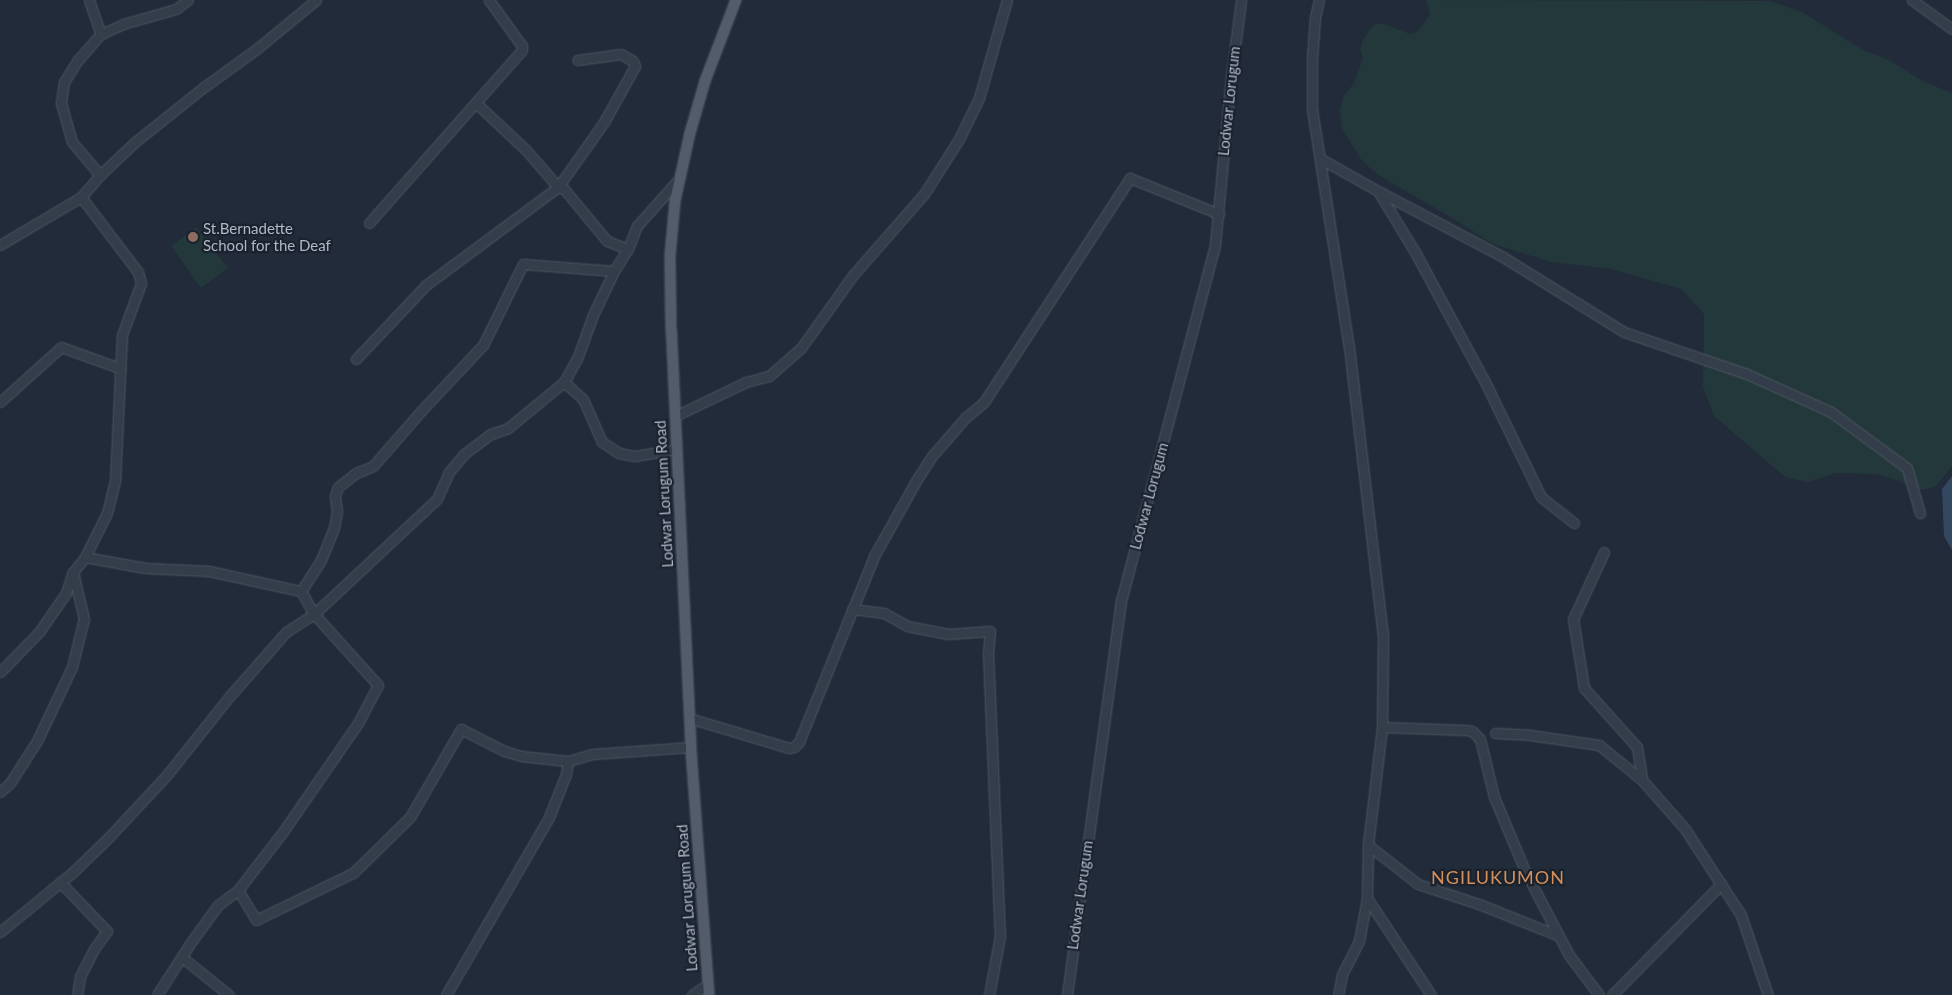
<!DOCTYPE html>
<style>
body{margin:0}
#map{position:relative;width:1952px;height:995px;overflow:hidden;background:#212b39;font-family:Lato,sans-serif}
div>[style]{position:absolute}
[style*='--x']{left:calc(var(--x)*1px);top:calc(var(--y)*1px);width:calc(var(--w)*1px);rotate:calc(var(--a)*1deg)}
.green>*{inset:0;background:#23383a}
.water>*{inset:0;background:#344761}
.roads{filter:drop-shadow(0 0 1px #4f5864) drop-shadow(0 0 1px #4f5864)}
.minor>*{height:9px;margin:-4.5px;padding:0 4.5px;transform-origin:4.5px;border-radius:4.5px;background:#343d4a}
.major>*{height:10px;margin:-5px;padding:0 5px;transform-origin:5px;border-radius:5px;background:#525c6a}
.dots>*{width:14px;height:14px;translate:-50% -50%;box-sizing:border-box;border:2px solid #1a222e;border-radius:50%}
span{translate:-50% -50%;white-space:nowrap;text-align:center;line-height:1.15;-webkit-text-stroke:4.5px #1a222e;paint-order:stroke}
.street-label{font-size:15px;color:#afb8c6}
.poi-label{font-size:15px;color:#afb8c6}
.left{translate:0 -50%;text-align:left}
.quarter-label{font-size:18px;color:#d58f5b;letter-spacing:1px}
</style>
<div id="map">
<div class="green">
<i style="clip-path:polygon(1426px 0,1770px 1px,1802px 12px,1863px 50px,1887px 59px,1923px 81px,1952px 93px,1952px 466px,1936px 486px,1929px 489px,1916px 489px,1894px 479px,1875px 474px,1836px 473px,1808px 482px,1785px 477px,1714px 416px,1703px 387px,1704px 314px,1681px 289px,1611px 269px,1551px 262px,1493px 244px,1454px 219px,1383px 178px,1370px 168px,1360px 158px,1342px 128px,1340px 110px,1344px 95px,1354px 83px,1363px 58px,1360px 49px,1363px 40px,1371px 28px,1376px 24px,1384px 24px,1410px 34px,1417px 32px,1430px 15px)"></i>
<i style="clip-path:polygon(196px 227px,228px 268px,201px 288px,171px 246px)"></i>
</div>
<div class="water">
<i style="clip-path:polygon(1952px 476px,1952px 550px,1944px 536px,1942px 489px)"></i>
</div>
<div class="roads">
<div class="minor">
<i style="--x:89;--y:0;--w:36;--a:71"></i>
<i style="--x:1319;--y:0;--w:17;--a:103"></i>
<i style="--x:1315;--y:17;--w:42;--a:94.1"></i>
<i style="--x:1312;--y:59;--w:50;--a:90"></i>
<i style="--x:1312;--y:109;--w:241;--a:81.2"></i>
<i style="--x:1349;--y:347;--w:290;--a:83.3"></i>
<i style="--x:1383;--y:635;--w:92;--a:90.6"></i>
<i style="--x:1382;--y:727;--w:119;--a:96.8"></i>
<i style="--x:1368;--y:845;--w:53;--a:91.1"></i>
<i style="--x:1367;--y:898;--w:44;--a:100.5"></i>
<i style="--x:1359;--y:941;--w:38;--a:117"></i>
<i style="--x:1342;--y:975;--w:20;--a:101"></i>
<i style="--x:1912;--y:0;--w:49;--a:35.9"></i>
<i style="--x:477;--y:104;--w:67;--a:43.2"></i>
<i style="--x:526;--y:150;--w:49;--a:49.1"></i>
<i style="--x:558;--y:187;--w:6;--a:18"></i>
<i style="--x:564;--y:189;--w:67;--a:50.4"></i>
<i style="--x:607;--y:241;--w:22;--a:21"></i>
<i style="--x:1321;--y:159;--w:65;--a:29.3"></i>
<i style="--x:1378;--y:191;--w:71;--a:58.8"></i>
<i style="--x:1415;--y:252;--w:145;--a:61.7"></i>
<i style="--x:1484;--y:380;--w:130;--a:64"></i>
<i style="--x:1541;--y:497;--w:42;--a:38.2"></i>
<i style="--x:100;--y:175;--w:43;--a:-130.3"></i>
<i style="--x:72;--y:142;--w:41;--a:-105.8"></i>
<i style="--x:61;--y:103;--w:21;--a:-82"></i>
<i style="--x:64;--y:82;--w:26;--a:-58"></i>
<i style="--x:78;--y:60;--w:35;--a:-49"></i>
<i style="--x:101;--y:34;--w:24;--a:-24"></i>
<i style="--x:123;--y:24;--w:55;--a:-15.8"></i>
<i style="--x:176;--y:9;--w:15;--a:-37"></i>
<i style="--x:1378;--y:191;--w:141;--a:27.8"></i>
<i style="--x:1503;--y:257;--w:142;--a:31.8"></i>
<i style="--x:1624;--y:332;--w:130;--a:18.9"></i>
<i style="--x:1747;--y:374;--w:92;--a:24.3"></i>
<i style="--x:1831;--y:412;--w:94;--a:36.4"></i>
<i style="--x:1907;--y:468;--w:47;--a:73.9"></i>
<i style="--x:369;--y:223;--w:231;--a:-48.5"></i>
<i style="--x:522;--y:50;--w:4;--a:-90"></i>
<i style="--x:522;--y:46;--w:57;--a:-125.7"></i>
<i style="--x:0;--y:245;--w:94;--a:-30.7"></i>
<i style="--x:81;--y:197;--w:29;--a:-49"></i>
<i style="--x:100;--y:175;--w:48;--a:-43.3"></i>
<i style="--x:135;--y:142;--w:88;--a:-38.6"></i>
<i style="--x:204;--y:87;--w:68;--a:-36"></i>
<i style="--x:259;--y:47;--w:74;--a:-39.5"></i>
<i style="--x:356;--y:359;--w:102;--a:-46.6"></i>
<i style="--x:426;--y:285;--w:164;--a:-36.6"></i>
<i style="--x:558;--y:187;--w:80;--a:-54.7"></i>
<i style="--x:604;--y:122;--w:64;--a:-61"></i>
<i style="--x:635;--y:66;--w:5;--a:-112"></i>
<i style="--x:633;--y:61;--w:14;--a:-150"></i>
<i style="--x:621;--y:54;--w:44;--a:172.2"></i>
<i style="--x:564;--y:382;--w:25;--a:42"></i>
<i style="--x:583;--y:399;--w:47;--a:66.2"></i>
<i style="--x:602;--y:442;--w:20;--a:33"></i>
<i style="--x:619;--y:453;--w:16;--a:11"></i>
<i style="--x:635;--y:456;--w:43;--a:-9.5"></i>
<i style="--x:0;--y:402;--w:82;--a:-42"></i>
<i style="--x:61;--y:347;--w:62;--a:19.9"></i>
<i style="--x:675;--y:416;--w:79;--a:-25.6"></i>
<i style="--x:746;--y:382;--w:24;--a:-15"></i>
<i style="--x:769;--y:376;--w:43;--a:-41.2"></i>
<i style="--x:801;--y:348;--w:90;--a:-54.5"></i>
<i style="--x:853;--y:275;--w:108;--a:-48.8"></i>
<i style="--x:924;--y:194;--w:65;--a:-57.5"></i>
<i style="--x:959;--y:139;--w:46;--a:-64"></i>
<i style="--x:979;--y:98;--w:102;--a:-74.1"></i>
<i style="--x:1604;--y:552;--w:74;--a:114.8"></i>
<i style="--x:1573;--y:619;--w:70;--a:80.9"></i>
<i style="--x:1584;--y:688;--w:79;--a:48.1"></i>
<i style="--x:1637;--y:747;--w:33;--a:81"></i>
<i style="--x:1642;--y:780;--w:65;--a:48.7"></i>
<i style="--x:1685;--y:829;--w:103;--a:56.9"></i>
<i style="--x:1741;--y:915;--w:84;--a:71.4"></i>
<i style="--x:85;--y:557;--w:61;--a:10.4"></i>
<i style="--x:145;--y:568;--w:64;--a:2.7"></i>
<i style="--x:209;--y:571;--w:94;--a:12.3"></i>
<i style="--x:301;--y:591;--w:26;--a:61"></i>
<i style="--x:314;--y:614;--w:96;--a:48"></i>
<i style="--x:378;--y:685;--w:43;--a:117.8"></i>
<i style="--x:358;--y:723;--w:134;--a:124.6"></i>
<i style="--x:282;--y:833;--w:72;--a:127.7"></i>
<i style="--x:238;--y:890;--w:25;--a:143"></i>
<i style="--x:218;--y:905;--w:46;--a:126.1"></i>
<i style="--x:191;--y:942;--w:63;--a:122.7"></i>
<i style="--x:301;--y:591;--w:37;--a:-57"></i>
<i style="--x:321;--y:560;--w:35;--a:-68"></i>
<i style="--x:334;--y:528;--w:17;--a:-80"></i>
<i style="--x:337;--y:511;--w:15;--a:-98"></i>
<i style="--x:335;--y:496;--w:9;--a:-72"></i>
<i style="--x:338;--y:487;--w:23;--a:-38"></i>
<i style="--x:356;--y:473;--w:18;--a:-22"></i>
<i style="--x:373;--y:466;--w:73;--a:-48.9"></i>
<i style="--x:421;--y:411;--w:91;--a:-46.8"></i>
<i style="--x:483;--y:345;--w:90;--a:-63.7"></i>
<i style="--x:523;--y:264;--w:91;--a:4.4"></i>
<i style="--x:852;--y:609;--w:32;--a:7"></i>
<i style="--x:884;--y:613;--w:26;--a:29"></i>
<i style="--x:907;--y:626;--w:42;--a:11"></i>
<i style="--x:948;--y:634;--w:42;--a:-4.1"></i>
<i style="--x:990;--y:631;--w:21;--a:95"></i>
<i style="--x:988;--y:652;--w:284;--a:87.6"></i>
<i style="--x:1000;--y:936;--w:60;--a:100.6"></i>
<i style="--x:0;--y:672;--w:56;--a:-45.7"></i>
<i style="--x:39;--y:632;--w:47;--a:-55.3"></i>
<i style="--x:66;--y:593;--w:22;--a:-72"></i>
<i style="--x:73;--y:572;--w:19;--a:-51"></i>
<i style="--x:85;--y:557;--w:49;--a:-63.4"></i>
<i style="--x:107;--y:513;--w:32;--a:-76"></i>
<i style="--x:115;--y:482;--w:147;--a:-87.3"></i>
<i style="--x:122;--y:335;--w:55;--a:-69.9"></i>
<i style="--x:141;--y:283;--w:11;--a:-105"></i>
<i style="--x:138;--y:272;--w:94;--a:-127.2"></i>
<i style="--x:689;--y:718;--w:104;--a:16.7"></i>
<i style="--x:789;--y:748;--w:5;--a:-11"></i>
<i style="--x:794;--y:747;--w:7;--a:-45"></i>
<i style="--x:799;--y:742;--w:201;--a:-68"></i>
<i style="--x:874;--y:556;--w:88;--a:-60.8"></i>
<i style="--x:917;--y:479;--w:27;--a:-57"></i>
<i style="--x:932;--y:456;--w:50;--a:-49"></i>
<i style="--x:965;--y:418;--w:25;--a:-40"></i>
<i style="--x:984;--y:402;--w:267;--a:-56.9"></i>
<i style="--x:1130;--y:178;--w:96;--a:22"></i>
<i style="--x:1382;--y:727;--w:84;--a:2"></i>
<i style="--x:1466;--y:730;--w:6;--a:9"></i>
<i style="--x:1472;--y:731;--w:11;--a:45"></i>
<i style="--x:1480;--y:739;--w:60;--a:76.4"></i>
<i style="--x:1494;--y:797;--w:82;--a:67.2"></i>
<i style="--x:1526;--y:873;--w:93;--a:62.3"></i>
<i style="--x:1569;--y:955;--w:50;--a:53.1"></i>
<i style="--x:1495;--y:733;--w:35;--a:3"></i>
<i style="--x:1530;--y:735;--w:70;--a:8.2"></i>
<i style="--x:1599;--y:745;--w:55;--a:39.1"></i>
<i style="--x:0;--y:792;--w:13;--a:-42"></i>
<i style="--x:10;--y:783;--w:50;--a:-57.3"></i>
<i style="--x:37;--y:741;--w:82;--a:-64.7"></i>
<i style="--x:72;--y:667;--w:49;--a:-76"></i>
<i style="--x:84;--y:619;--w:48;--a:-103.2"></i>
<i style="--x:1368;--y:845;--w:63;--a:38"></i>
<i style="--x:1418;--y:884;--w:64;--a:18.2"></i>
<i style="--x:1479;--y:904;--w:86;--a:21.8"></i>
<i style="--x:60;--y:882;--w:68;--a:46.2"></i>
<i style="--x:107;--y:931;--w:22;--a:126"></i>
<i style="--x:94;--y:949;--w:31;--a:117"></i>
<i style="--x:80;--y:977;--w:18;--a:99"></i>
<i style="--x:238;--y:890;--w:35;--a:59"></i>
<i style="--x:256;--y:920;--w:108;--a:-25.9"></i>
<i style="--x:353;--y:873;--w:80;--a:-44.5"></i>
<i style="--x:410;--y:817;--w:102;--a:-59.9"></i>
<i style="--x:461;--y:729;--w:48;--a:27.1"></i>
<i style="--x:504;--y:751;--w:18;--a:16"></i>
<i style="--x:521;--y:756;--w:47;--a:6.1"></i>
<i style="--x:568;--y:761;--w:26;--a:-16"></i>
<i style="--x:593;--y:754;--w:98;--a:-4.1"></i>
<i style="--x:1367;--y:898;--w:116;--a:56.6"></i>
<i style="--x:0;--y:932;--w:94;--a:-39.4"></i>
<i style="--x:73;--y:872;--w:52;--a:-44.2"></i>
<i style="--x:110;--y:836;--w:82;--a:-47"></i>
<i style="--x:166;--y:776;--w:100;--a:-51.5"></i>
<i style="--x:228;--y:698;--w:88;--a:-48.7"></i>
<i style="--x:286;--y:632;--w:33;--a:-33"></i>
<i style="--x:314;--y:614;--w:168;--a:-43.1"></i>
<i style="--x:437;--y:499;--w:30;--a:-66"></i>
<i style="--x:449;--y:472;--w:23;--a:-50"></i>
<i style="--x:464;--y:454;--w:34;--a:-37"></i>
<i style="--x:491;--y:434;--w:18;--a:-19"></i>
<i style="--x:508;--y:428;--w:72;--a:-39.4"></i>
<i style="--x:564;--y:382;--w:26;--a:-61"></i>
<i style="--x:577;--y:359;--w:47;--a:-70"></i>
<i style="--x:593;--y:315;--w:49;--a:-64.5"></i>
<i style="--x:614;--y:271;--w:26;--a:-58"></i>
<i style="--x:628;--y:249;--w:25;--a:-69"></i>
<i style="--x:637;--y:226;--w:62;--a:-48.3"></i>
<i style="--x:183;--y:958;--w:59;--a:38.8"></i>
<i style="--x:446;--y:995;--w:206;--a:-59.9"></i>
<i style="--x:549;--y:817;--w:46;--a:-68.4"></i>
<i style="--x:566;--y:774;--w:13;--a:-81"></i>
<i style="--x:692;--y:995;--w:19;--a:-35"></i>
<i style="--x:1067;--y:995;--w:398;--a:-82.2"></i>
<i style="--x:1121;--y:601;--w:368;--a:-75.2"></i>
<i style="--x:1215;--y:245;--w:161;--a:-84.6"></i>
<i style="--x:1230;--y:85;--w:86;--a:-82.6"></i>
<i style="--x:1612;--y:995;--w:156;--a:-45.5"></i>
</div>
<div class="major">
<i style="--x:709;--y:995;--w:249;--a:-94.2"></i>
<i style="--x:691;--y:747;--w:418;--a:-92.7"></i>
<i style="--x:671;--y:329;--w:73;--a:-90.8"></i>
<i style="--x:670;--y:256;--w:55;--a:-84.8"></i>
<i style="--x:675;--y:201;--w:70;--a:-77.6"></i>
<i style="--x:690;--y:133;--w:54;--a:-73.9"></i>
<i style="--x:705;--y:81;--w:87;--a:-69.1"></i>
</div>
</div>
<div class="dots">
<i style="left:193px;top:237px;background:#8d6e63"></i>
</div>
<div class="street-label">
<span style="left:1229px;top:101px;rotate:-84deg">Lodwar Lorugum</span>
<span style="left:664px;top:494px;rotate:-93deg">Lodwar Lorugum Road</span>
<span style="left:1149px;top:496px;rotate:-75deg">Lodwar Lorugum</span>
<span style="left:1080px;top:895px;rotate:-82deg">Lodwar Lorugum</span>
<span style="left:687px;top:898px;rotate:-94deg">Lodwar Lorugum Road</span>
</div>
<div class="poi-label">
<span class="left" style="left:203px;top:237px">St.Bernadette<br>School for the Deaf</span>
</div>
<div class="quarter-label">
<span style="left:1498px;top:877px">NGILUKUMON</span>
</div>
</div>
